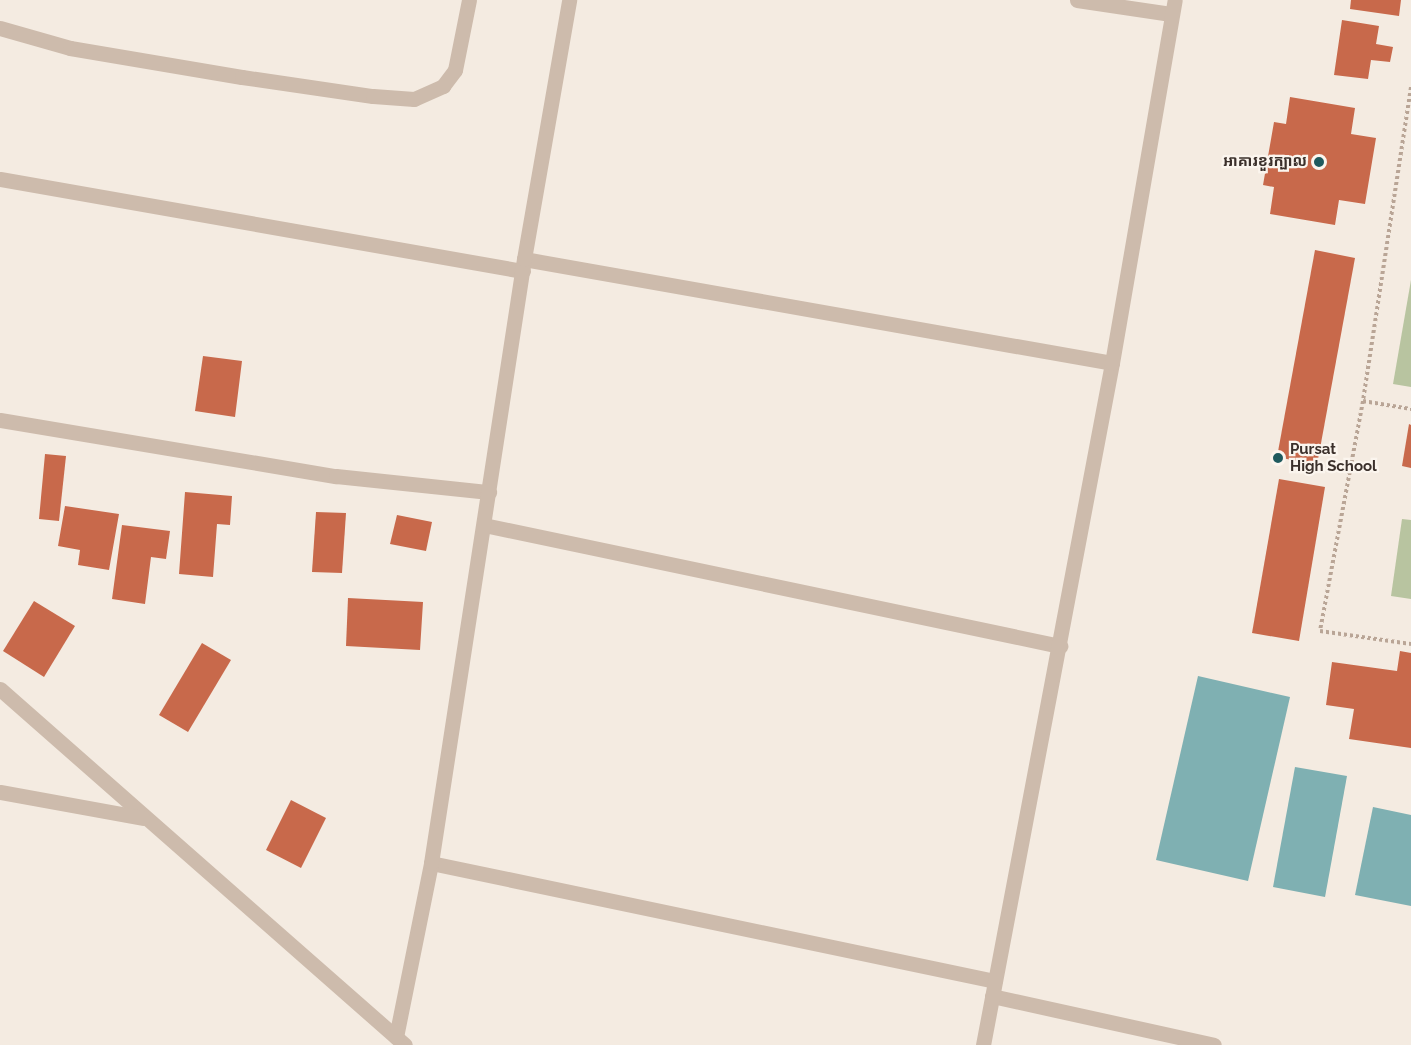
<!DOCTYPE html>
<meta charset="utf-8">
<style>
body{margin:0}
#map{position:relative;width:1411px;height:1045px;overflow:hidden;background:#f4ebe1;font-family:Raleway,"Noto Sans Khmer",sans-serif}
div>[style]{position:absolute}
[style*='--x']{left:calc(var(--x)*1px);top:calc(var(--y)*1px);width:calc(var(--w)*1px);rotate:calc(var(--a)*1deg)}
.green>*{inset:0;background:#b8c4a0}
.water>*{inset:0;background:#7fb0b2}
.building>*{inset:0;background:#c8694b}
.path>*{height:4px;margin-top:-2px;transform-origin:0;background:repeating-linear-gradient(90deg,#b9a596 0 3px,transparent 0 6px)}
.minor>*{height:15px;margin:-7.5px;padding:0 7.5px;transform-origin:7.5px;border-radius:7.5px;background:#cdbbac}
.dots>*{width:16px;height:16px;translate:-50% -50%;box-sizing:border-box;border:3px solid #fbf5ee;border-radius:50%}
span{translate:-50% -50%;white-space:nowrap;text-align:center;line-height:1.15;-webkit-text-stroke:4.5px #fbf5ee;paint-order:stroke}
.poi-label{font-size:15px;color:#3b302b;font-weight:700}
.right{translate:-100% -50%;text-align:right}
.left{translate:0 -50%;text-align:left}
</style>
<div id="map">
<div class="green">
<i style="clip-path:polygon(1411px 280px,1411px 387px,1393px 384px)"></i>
<i style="clip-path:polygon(1402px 519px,1411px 520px,1411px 599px,1391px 596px)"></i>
</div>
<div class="water">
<i style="clip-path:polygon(1198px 676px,1290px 697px,1248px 881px,1156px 860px)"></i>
<i style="clip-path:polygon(1295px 767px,1347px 776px,1325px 897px,1273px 887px)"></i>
<i style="clip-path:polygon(1373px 807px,1411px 815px,1411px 906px,1355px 895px)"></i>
</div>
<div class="building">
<i style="clip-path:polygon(1351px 0,1401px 0,1399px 16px,1350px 9px)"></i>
<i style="clip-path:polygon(1342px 20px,1379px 26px,1376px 44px,1393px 47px,1390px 62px,1371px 60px,1368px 79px,1334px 75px)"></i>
<i style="clip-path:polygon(1290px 97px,1355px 108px,1351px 134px,1376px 138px,1365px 204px,1339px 200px,1335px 225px,1270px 214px,1274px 187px,1263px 185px,1274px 122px,1286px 124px)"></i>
<i style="clip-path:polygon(1315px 250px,1355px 258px,1317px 465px,1277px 457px)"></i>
<i style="clip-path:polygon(203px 356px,242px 361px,235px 417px,195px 411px)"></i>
<i style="clip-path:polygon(1409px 424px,1411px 425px,1411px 468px,1402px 466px)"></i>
<i style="clip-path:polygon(45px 454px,66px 456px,59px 521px,39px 519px)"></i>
<i style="clip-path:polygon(1279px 479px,1325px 487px,1299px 641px,1252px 633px)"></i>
<i style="clip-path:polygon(185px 492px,232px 496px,230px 525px,217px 524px,213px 577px,179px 574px)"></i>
<i style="clip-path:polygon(65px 506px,119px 514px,109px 570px,78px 565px,80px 550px,58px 546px)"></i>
<i style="clip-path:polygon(316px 512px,346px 513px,342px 573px,312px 572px)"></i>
<i style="clip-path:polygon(397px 515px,432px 522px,426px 551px,390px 544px)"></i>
<i style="clip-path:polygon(122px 525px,170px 531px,166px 559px,151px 557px,145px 604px,112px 599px)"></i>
<i style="clip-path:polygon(348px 598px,423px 602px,420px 650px,346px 646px)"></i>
<i style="clip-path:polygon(34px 601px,75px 626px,44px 677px,3px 651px)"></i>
<i style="clip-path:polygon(202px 643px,231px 660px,188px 732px,159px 715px)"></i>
<i style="clip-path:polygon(1400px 651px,1411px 653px,1411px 748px,1349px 739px,1354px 709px,1326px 705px,1332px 662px,1397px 671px)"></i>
<i style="clip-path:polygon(291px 800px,326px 818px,301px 868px,266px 850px)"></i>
</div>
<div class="path">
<i style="--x:1411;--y:87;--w:318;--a:98.7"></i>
<i style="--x:1363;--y:401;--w:234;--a:100.6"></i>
<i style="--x:1320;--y:631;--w:92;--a:8.1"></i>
<i style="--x:1363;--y:401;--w:49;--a:9.5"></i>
</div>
<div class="minor">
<i style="--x:1077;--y:0;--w:95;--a:8.5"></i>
<i style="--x:0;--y:28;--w:73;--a:15.9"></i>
<i style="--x:70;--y:48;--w:174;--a:9.6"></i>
<i style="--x:242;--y:77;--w:132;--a:8.3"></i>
<i style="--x:373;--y:96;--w:41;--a:4.2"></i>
<i style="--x:414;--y:99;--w:32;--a:-24"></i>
<i style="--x:443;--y:86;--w:20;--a:-53"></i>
<i style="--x:455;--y:70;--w:71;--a:-78.7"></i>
<i style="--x:0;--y:179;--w:531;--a:9.98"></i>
<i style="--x:524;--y:259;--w:597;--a:10.03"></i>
<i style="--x:0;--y:420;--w:341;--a:9.5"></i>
<i style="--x:336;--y:476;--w:154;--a:6"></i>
<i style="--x:484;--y:525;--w:589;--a:11.86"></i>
<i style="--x:0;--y:689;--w:539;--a:41.32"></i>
<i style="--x:0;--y:792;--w:145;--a:10.3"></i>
<i style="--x:431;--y:863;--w:576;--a:11.82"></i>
<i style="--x:992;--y:996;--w:227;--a:12.4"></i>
<i style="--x:396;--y:1037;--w:177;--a:-78.6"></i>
<i style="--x:431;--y:863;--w:611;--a:-81.25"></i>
<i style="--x:524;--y:259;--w:263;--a:-80.1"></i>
<i style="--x:983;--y:1045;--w:694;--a:-79.29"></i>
<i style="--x:1112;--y:363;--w:368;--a:-80.2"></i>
</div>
<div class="dots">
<i style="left:1319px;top:162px;background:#1f5a5e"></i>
<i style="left:1278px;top:458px;background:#1f5a5e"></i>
</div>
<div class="poi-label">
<span class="right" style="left:1307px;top:162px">អាគារខួរក្បាល</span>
<span class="left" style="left:1290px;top:458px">Pursat<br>High School</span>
</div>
</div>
